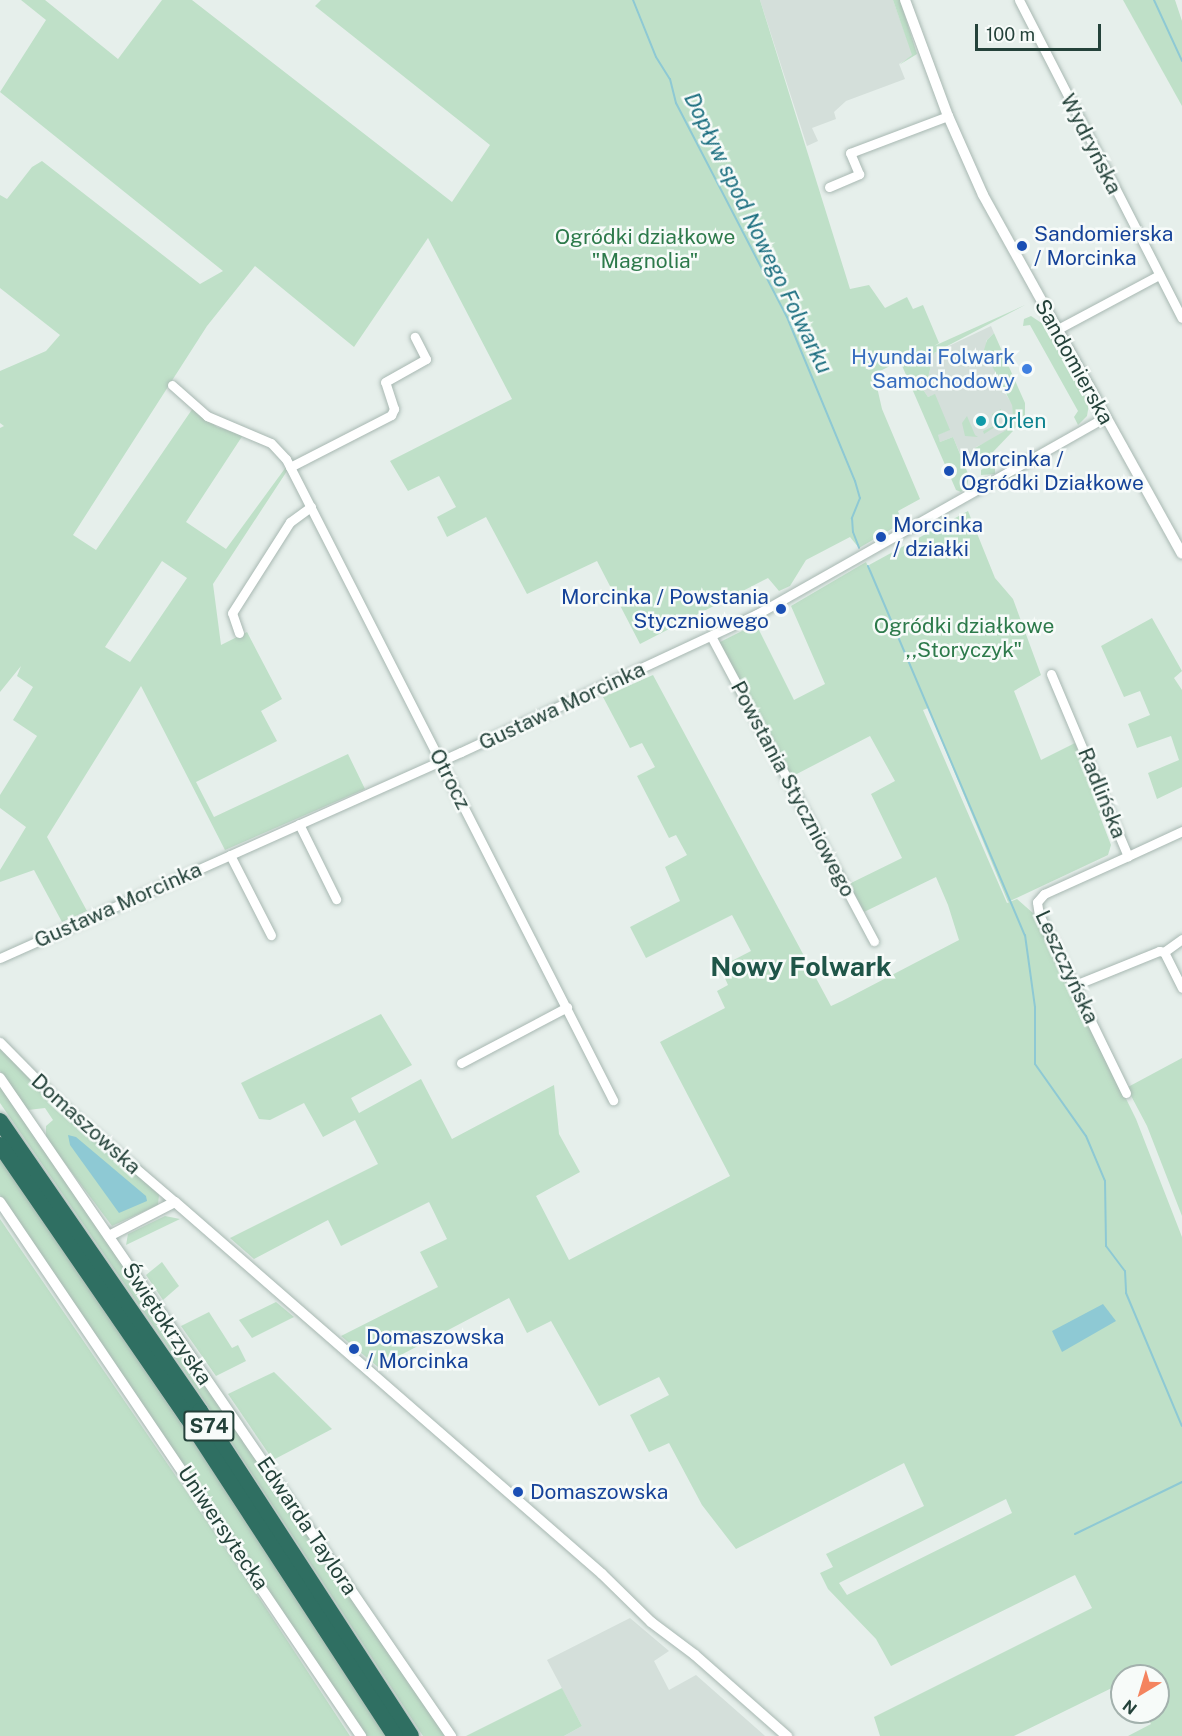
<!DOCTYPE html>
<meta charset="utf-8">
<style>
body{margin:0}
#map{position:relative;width:1182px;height:1736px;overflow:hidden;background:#e6efeb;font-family:"Public Sans",sans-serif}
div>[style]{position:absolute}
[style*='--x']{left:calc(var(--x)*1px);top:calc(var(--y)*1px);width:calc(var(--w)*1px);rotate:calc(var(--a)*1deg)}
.built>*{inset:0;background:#d4dfda}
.green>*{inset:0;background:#bfe0c8}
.water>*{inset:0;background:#8ec9d4}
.stream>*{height:2px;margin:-1px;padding:0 1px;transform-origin:1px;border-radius:1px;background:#8ec9d4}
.roads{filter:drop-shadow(0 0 2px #a8b8b2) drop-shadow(0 0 2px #a8b8b2)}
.minor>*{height:9px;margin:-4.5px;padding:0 4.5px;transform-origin:4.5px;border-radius:4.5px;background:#fff}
.tertiary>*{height:10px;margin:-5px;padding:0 5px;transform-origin:5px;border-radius:5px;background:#fff}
.motorway>*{height:16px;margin:-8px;padding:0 8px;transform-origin:8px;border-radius:8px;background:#2f6f62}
.dots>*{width:16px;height:16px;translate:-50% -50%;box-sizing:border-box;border:3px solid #f7fbf9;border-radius:50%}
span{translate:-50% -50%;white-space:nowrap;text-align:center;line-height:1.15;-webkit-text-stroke:5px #f7fbf9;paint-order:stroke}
.shield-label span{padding:2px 4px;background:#f7fbf9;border:2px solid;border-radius:4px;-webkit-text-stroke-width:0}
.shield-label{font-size:20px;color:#24423a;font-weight:700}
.street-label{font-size:21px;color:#24423a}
.transit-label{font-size:21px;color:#164399}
.left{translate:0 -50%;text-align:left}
.right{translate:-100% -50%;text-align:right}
.park-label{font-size:21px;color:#2d7a4b}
.shop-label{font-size:21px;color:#366cbe}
.culture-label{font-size:21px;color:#0d838f}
.water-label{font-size:22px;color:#1c6f80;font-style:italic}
.district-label{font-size:27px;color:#1f5548;font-weight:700}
.north{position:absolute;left:1110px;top:1664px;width:60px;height:60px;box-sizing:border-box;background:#f7fbf9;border:2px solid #a3b1ad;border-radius:50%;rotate:218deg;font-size:16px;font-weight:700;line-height:24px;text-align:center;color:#24423a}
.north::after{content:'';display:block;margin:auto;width:21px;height:27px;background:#f4845f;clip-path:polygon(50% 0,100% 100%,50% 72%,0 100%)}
.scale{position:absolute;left:975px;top:24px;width:126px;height:27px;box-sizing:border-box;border:3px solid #24423a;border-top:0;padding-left:8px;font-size:18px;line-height:21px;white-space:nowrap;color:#24423a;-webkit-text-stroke:4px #f7fbf9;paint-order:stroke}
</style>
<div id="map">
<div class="built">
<i style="clip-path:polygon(760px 0,893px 0,913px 56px,899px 64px,905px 79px,846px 101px,834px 112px,836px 119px,812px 128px,818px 141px,807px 146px)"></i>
<i style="clip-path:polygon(991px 326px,994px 333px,986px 341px,1002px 388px,1012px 404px,1014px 422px,1005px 433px,976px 447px,974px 464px,966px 468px,953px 437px,940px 442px,937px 435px,949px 430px,934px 395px,928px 397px,920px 385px,921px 378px,928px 378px,934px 353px)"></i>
<i style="clip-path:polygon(630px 1618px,669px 1651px,654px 1661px,669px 1690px,696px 1675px,765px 1736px,564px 1736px,582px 1726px,547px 1660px)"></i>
</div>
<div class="green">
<i style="clip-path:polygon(evenodd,21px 0,45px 0,118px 59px,162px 0,192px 0,452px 202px,490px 145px,315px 6px,321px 0,760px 0,850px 289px,869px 285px,885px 308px,907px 297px,913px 309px,923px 305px,939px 343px,934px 346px,1025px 305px,934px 353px,928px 378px,921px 378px,920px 385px,928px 397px,935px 394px,950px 430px,938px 435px,940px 442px,953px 437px,969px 476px,967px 486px,961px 492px,956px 490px,900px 361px,874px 374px,882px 409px,920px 499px,898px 511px,902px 523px,859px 548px,850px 537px,806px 560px,790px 586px,779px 591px,768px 578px,640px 644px,597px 561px,527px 594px,486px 517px,447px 537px,437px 517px,456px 507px,439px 476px,408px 491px,390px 461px,512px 399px,428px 238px,354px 347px,255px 266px,207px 326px,73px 535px,96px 550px,193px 408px,217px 427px,243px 435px,186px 522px,226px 549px,286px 467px,287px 471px,213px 584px,221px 645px,247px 632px,282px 699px,261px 711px,277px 741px,196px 782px,214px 817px,348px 754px,365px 789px,225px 850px,141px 686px,47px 837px,87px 911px,62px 922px,34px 870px,0 882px,0 870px,26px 827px,0 808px,0 795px,37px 736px,13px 720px,33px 687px,17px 676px,21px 666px,0 692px,0 428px,4px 426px,0 423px,0 371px,46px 351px,60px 335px,0 288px,0 195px,7px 199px,32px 167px,42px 161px,200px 284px,223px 271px,0 92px,46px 20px,21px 0,162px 561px,187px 578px,130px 662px,105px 647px,162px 561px)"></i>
<i style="clip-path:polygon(893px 0,900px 0,917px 54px,899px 65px,912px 55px)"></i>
<i style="clip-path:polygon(1123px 0,1175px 0,1182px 21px,1182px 106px)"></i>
<i style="clip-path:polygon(1031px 316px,1043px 324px,1089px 404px,1087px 416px,1078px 425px,1074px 417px,1078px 411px,1030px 325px,1023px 326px,1024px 319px)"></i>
<i style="clip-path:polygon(994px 333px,1025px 403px,1025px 417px,1014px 429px,1012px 405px,984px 350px,987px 340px)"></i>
<i style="clip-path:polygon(1001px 409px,998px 425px,984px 434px,983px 431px,996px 425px,992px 414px)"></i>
<i style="clip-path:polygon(967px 416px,975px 435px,978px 437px,965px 436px,962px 423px)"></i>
<i style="clip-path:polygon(1010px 428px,1013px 431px,992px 453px,974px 464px,975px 448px)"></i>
<i style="clip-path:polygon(1006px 454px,1017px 454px,995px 466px,995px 474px,981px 475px,981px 470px)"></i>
<i style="clip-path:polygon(evenodd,968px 511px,995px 578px,1013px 599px,1041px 675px,1014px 691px,1041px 760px,1075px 743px,1102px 810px,1099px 814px,1111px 845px,1108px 855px,1008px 902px,928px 708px,923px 710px,1007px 903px,1017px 899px,1034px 914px,1072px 989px,1136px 1119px,1182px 1237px,1182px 1736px,1128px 1736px,1151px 1724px,1144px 1712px,1158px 1712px,1158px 1676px,1122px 1676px,1122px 1683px,1014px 1736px,880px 1736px,874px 1717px,1092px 1608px,1075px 1575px,891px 1666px,876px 1639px,828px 1589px,820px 1573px,833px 1567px,826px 1554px,924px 1506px,904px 1463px,736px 1549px,702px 1505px,669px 1443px,649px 1452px,630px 1415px,669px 1395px,659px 1377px,599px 1406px,551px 1321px,527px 1333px,509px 1298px,378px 1367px,341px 1336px,438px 1287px,420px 1252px,447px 1239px,429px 1202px,341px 1246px,328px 1220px,254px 1259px,230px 1238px,378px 1164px,355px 1120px,323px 1137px,304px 1103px,270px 1120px,259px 1119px,241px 1083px,381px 1014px,412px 1065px,351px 1098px,359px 1113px,421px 1079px,452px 1139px,554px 1085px,559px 1134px,580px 1172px,536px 1196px,569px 1260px,730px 1176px,660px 1042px,725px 1008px,717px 991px,728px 985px,720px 967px,751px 951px,732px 915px,646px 958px,630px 927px,680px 901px,665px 867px,687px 855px,676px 835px,669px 838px,637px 776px,655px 767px,642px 743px,630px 748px,603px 697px,653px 675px,831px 1006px,842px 1001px,959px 940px,948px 905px,936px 877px,864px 912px,849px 884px,902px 858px,871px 794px,895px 781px,870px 736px,791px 777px,718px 643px,756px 624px,794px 700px,825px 684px,791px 606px,866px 562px,872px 575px,869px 565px,968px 511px,1006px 1499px,1012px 1513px,847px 1595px,839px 1583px,1006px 1499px)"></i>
<i style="clip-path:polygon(1152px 618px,1182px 671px,1174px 678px,1182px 690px,1182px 787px,1157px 799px,1148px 773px,1179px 760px,1171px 736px,1137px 748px,1128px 724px,1150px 715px,1140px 691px,1124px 697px,1101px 646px)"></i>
<i style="clip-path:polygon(0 1049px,159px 1195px,158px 1205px,112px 1226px,46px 1138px,46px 1126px,53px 1120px,45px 1108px,28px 1110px,0 1071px)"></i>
<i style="clip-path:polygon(1182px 1058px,1182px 1216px,1147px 1126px,1128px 1090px,1128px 1087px)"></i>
<i style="clip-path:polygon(0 1086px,335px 1576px,446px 1736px,423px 1736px,196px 1388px,0 1103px)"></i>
<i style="clip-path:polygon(0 1156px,210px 1466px,387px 1736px,365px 1736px,0 1195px)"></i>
<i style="clip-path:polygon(165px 1216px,180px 1219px,126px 1245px,128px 1234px)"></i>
<i style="clip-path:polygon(0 1219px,260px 1599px,350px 1736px,0 1736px)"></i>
<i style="clip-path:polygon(162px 1262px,179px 1286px,163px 1300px,146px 1275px)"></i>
<i style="clip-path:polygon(276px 1302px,294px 1317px,252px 1338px,239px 1320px)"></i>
<i style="clip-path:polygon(209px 1312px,232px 1348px,238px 1345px,246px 1361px,216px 1376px,181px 1326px)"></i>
<i style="clip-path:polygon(274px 1372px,332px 1429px,273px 1460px,228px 1394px)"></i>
<i style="clip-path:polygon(562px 1688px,582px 1726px,564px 1736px,466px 1736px)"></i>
</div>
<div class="water">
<i style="clip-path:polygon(68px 1135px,76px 1137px,146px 1196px,147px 1201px,119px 1213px,70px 1145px)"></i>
<i style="clip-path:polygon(1103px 1304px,1116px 1321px,1062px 1352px,1052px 1331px)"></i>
</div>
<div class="stream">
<i style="--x:633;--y:0;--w:61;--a:68"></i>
<i style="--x:656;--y:57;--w:26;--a:58"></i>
<i style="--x:670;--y:79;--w:25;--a:76"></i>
<i style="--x:676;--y:103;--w:241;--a:62.6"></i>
<i style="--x:787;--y:317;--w:178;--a:67.5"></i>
<i style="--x:855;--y:481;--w:18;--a:74"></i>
<i style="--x:860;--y:498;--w:22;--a:112"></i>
<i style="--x:852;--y:518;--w:14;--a:86"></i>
<i style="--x:853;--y:532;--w:17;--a:69"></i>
<i style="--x:1154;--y:0;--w:67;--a:65.3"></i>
<i style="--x:868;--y:566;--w:401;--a:67"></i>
<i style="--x:1025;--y:935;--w:73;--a:82.1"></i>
<i style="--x:1035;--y:1007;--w:57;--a:90"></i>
<i style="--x:1035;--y:1064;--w:88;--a:54.7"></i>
<i style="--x:1086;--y:1136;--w:49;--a:67.1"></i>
<i style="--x:1105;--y:1181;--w:65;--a:89.1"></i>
<i style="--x:1106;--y:1246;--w:31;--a:53"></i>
<i style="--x:1125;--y:1271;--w:22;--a:87"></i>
<i style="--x:1126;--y:1293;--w:144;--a:67.2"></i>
<i style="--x:1075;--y:1534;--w:119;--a:-25.9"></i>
</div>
<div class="roads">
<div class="minor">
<i style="--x:1019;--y:0;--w:357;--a:62.9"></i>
<i style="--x:829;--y:187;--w:33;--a:-23"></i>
<i style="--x:859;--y:174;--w:23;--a:-113"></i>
<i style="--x:850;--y:153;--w:105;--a:-20.7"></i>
<i style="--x:1056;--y:330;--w:117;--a:-28.1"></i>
<i style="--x:172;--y:385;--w:47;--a:41.5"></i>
<i style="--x:207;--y:416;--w:69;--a:22.9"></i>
<i style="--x:271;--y:443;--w:22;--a:47"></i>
<i style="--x:286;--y:459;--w:720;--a:62.97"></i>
<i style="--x:290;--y:467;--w:114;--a:-27.2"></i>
<i style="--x:391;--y:415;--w:7;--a:-63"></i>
<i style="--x:394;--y:409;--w:28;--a:-108"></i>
<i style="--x:385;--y:382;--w:47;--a:-29.3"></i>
<i style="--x:426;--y:359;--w:25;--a:-117"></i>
<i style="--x:239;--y:633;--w:21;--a:-109"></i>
<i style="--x:232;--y:613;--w:108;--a:-57.5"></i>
<i style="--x:290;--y:522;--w:26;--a:-36"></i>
<i style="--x:711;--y:636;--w:346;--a:61.9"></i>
<i style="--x:1051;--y:674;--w:198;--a:67.1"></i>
<i style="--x:1128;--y:856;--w:60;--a:-24.8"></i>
<i style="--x:299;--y:824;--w:84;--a:63.7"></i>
<i style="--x:230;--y:855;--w:90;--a:62.9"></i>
<i style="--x:1164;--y:952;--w:22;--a:-36"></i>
<i style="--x:0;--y:958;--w:505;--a:-24.08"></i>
<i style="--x:461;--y:752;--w:327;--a:-25"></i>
<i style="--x:757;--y:614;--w:400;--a:-29.5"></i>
<i style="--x:1075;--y:985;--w:91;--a:-22"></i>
<i style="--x:1159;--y:951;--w:5;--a:11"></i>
<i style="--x:1164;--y:952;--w:40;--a:63.4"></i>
<i style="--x:0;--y:1042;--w:88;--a:45.5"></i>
<i style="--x:62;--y:1105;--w:149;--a:40.6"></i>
<i style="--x:461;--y:1063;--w:120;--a:-27.8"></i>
<i style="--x:1126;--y:1093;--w:198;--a:-116"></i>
<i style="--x:1039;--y:915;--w:13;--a:-99"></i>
<i style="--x:1037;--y:902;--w:11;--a:-49"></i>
<i style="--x:1044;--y:894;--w:92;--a:-24.3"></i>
</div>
<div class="tertiary">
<i style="--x:905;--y:0;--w:124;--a:69.7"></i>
<i style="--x:948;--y:116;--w:86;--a:66.1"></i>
<i style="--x:983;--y:195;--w:410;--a:61"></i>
<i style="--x:0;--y:1078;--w:798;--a:55.57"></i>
<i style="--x:0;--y:1202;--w:645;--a:55.94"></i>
<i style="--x:109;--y:1236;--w:74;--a:-27.3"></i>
<i style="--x:175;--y:1202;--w:566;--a:41.06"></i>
<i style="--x:602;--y:1574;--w:69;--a:44.4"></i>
<i style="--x:651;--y:1622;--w:55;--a:36.9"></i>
<i style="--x:695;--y:1655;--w:123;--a:41.4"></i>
</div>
<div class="motorway">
<i style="--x:0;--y:1121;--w:352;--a:55.4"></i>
<i style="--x:200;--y:1411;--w:387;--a:57"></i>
<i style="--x:0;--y:1145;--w:330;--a:55.5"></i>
<i style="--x:187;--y:1417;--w:381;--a:56.9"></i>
</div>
</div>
<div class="dots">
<i style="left:1022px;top:246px;background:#1a4fb4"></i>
<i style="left:1027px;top:369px;background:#3f7fe0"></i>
<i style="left:981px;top:421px;background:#0f9aa8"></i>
<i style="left:949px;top:471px;background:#1a4fb4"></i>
<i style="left:881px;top:537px;background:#1a4fb4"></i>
<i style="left:781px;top:609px;background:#1a4fb4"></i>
<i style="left:354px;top:1349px;background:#1a4fb4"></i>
<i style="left:518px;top:1492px;background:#1a4fb4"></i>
</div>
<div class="shield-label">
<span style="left:209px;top:1426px">S74</span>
</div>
<div class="street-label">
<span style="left:1091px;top:144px;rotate:63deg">Wydryńska</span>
<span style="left:1074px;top:362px;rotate:61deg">Sandomierska</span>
<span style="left:562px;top:706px;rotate:-25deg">Gustawa Morcinka</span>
<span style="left:450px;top:779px;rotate:63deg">Otrocz</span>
<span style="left:793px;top:789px;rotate:62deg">Powstania Styczniowego</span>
<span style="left:1102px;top:793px;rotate:68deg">Radlińska</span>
<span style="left:118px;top:905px;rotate:-24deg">Gustawa Morcinka</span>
<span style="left:1067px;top:967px;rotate:65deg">Leszczyńska</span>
<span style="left:86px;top:1124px;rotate:42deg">Domaszowska</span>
<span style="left:167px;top:1324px;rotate:56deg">Świętokrzyska</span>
<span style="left:307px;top:1526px;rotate:56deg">Edwarda Taylora</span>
<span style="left:223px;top:1528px;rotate:56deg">Uniwersytecka</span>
</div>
<div class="transit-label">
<span class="left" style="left:1034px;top:246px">Sandomierska<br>/ Morcinka</span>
<span class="left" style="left:961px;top:471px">Morcinka /<br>Ogródki Działkowe</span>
<span class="left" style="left:893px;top:537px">Morcinka<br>/ działki</span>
<span class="right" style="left:769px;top:609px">Morcinka / Powstania<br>Styczniowego</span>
<span class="left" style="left:366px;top:1349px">Domaszowska<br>/ Morcinka</span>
<span class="left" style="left:530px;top:1492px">Domaszowska</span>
</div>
<div class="park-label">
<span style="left:645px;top:249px">Ogródki działkowe<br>"Magnolia"</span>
<span style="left:964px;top:638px">Ogródki działkowe<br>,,Storyczyk"</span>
</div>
<div class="shop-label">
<span class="right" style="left:1015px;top:369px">Hyundai Folwark<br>Samochodowy</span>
</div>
<div class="culture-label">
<span class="left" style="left:993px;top:421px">Orlen</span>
</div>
<div class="water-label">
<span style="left:758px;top:233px;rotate:64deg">Dopływ spod Nowego Folwarku</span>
</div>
<div class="district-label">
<span style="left:801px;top:967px">Nowy Folwark</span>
</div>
<div class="north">N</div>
<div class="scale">100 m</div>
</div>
